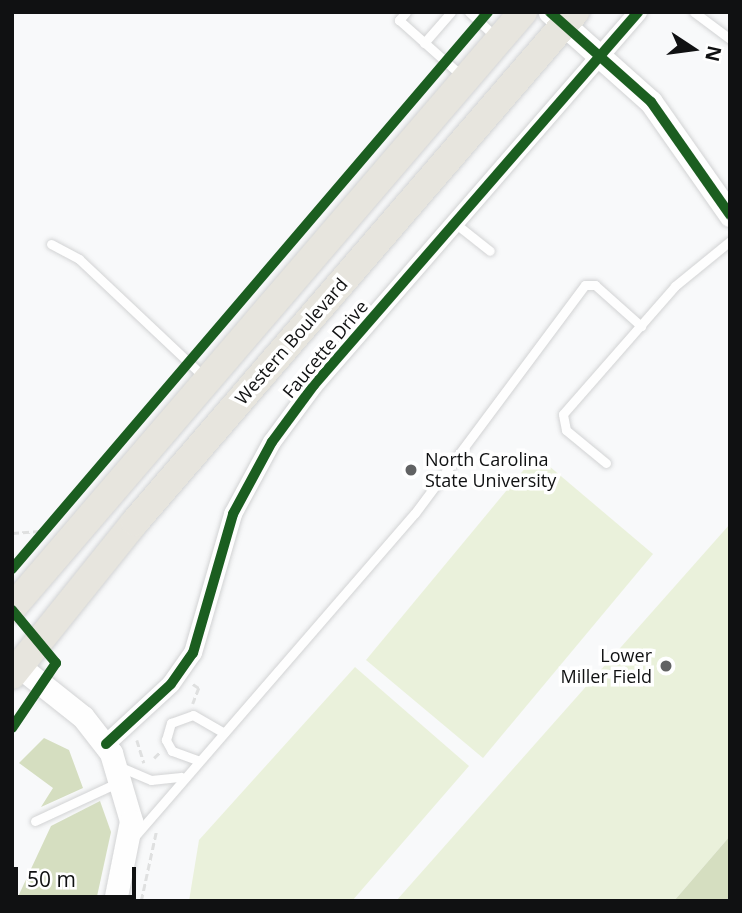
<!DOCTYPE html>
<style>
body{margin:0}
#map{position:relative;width:742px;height:913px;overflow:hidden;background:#f8f9fa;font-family:"Open Sans",sans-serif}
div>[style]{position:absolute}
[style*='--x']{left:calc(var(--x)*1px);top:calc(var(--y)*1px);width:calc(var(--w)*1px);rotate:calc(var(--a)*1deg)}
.green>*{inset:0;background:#eaf1db}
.forest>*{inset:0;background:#d5dec0}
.stream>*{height:5px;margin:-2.5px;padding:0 2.5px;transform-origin:2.5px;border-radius:2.5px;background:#b1caea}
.path>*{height:2.5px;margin-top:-1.25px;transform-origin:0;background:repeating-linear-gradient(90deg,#dfe0e0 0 7px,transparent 0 10.5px)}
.roads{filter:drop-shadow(0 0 2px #d2d3d4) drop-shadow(0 0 2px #d2d3d4)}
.service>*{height:9px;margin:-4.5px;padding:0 4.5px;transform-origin:4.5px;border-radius:4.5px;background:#fefefe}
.minor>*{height:18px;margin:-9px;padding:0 9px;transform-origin:9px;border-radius:9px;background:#fefefe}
.tertiary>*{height:23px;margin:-11.5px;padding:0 11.5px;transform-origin:11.5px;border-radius:11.5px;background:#fefefe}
.primary>*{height:28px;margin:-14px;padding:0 14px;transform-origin:14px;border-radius:14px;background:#e7e5de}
.cycleway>*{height:10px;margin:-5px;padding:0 5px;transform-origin:5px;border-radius:5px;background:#1b5e20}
.dots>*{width:19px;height:19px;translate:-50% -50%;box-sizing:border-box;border:4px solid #fff;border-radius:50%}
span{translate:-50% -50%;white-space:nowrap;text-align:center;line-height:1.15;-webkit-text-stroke:7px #fff;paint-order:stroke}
.street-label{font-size:18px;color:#101112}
.poi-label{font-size:18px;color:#101112}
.left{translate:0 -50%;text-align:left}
.right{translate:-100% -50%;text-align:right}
.frame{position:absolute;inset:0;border:14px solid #101112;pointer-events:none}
.north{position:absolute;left:658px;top:14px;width:70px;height:70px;-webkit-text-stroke:5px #fff;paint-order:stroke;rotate:103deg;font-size:19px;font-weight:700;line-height:28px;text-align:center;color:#101112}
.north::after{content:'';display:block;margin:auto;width:24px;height:32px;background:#101112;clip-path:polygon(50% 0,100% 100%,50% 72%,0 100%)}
.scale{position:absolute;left:14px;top:867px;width:122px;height:32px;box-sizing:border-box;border:4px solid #101112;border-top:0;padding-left:9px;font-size:21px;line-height:24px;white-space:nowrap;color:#101112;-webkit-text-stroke:5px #fff;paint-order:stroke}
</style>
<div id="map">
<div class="green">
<i style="clip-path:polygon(536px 455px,653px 554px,483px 758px,366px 660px)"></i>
<i style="clip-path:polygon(730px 524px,730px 836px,674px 901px,396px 901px)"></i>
<i style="clip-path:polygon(355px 667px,469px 766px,352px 901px,189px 901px,199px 840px)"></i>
</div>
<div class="forest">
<i style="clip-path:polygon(44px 738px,69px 750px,83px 788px,41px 807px,53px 788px,19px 763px)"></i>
<i style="clip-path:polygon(100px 801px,111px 832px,96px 901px,16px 901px,51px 826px)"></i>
<i style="clip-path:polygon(730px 836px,730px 901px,674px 901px)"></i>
</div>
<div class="stream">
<i style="--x:728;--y:901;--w:3;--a:-45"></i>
</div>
<div class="path">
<i style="--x:12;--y:533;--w:32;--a:-4"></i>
<i style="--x:193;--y:684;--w:7;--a:34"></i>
<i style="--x:199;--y:688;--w:17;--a:111"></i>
<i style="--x:137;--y:740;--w:24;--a:73"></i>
<i style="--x:154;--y:758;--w:8;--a:-45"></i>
<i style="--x:141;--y:901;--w:71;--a:-77.7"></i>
</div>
<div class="roads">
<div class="service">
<i style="--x:406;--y:12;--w:11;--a:131"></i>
<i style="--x:399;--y:20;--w:86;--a:41.7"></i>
<i style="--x:469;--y:12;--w:38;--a:43"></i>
<i style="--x:694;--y:12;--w:45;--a:36.9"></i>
<i style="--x:424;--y:43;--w:41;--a:-48.9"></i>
<i style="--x:456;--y:224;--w:43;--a:38.5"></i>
<i style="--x:51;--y:244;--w:32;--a:28"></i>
<i style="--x:79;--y:259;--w:172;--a:43.3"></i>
<i style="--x:606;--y:463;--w:52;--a:-140.5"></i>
<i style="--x:566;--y:430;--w:16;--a:-101"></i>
<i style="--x:563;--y:414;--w:170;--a:-48.8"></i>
<i style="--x:675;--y:286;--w:71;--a:-39.3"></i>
<i style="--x:197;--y:760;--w:27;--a:-160"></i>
<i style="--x:172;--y:751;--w:13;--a:-119"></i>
<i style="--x:166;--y:740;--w:18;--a:-74"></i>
<i style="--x:171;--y:723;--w:23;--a:-20"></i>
<i style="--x:193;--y:715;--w:34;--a:30"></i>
<i style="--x:118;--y:766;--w:36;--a:23"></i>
<i style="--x:151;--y:780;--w:30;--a:-6"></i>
<i style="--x:35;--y:821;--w:90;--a:-24.9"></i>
<i style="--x:135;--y:836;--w:427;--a:-49.1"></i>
<i style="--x:415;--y:513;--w:284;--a:-53.3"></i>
<i style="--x:585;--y:285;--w:10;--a:0"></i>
<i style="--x:595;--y:285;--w:62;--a:41.7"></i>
</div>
<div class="minor">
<i style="--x:106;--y:744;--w:88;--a:-42.7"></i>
<i style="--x:171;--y:684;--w:38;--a:-55"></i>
<i style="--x:193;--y:653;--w:145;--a:-73.9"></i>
<i style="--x:233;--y:514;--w:82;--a:-61.6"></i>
<i style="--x:272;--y:442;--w:71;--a:-53.6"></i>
<i style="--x:314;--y:385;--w:494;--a:-49"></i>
</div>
<div class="tertiary">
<i style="--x:550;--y:12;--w:135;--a:41.7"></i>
<i style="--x:651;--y:102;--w:138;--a:55"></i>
<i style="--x:20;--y:667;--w:80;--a:38.4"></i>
<i style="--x:83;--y:717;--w:46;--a:52.1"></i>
<i style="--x:111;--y:753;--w:71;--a:73.6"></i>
<i style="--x:131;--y:821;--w:82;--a:101.3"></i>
</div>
<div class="primary">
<i style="--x:12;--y:608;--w:785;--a:-49.39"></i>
<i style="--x:12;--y:675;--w:196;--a:-51.2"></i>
<i style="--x:135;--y:522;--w:674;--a:-49.21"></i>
</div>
</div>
<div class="cycleway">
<i style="--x:550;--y:12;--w:135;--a:41.7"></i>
<i style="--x:651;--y:102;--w:138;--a:55"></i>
<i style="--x:12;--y:569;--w:733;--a:-49.48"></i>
<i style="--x:12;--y:610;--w:69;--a:50.3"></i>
<i style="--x:56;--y:663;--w:78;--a:124.1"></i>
<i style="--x:106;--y:744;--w:88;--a:-42.7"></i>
<i style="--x:171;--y:684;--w:38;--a:-55"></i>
<i style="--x:193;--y:653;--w:145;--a:-73.9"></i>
<i style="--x:233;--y:514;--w:82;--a:-61.6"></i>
<i style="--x:272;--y:442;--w:71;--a:-53.6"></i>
<i style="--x:314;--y:385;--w:494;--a:-49"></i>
</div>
<div class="dots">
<i style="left:411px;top:470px;background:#616263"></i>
<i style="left:666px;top:666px;background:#616263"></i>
</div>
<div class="street-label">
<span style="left:291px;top:341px;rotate:-49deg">Western Boulevard</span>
<span style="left:325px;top:349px;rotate:-50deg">Faucette Drive</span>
</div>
<div class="poi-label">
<span class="left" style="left:425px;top:470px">North Carolina<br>State University</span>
<span class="right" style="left:652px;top:666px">Lower<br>Miller Field</span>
</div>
<div class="frame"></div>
<div class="north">N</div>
<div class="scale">50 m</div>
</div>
